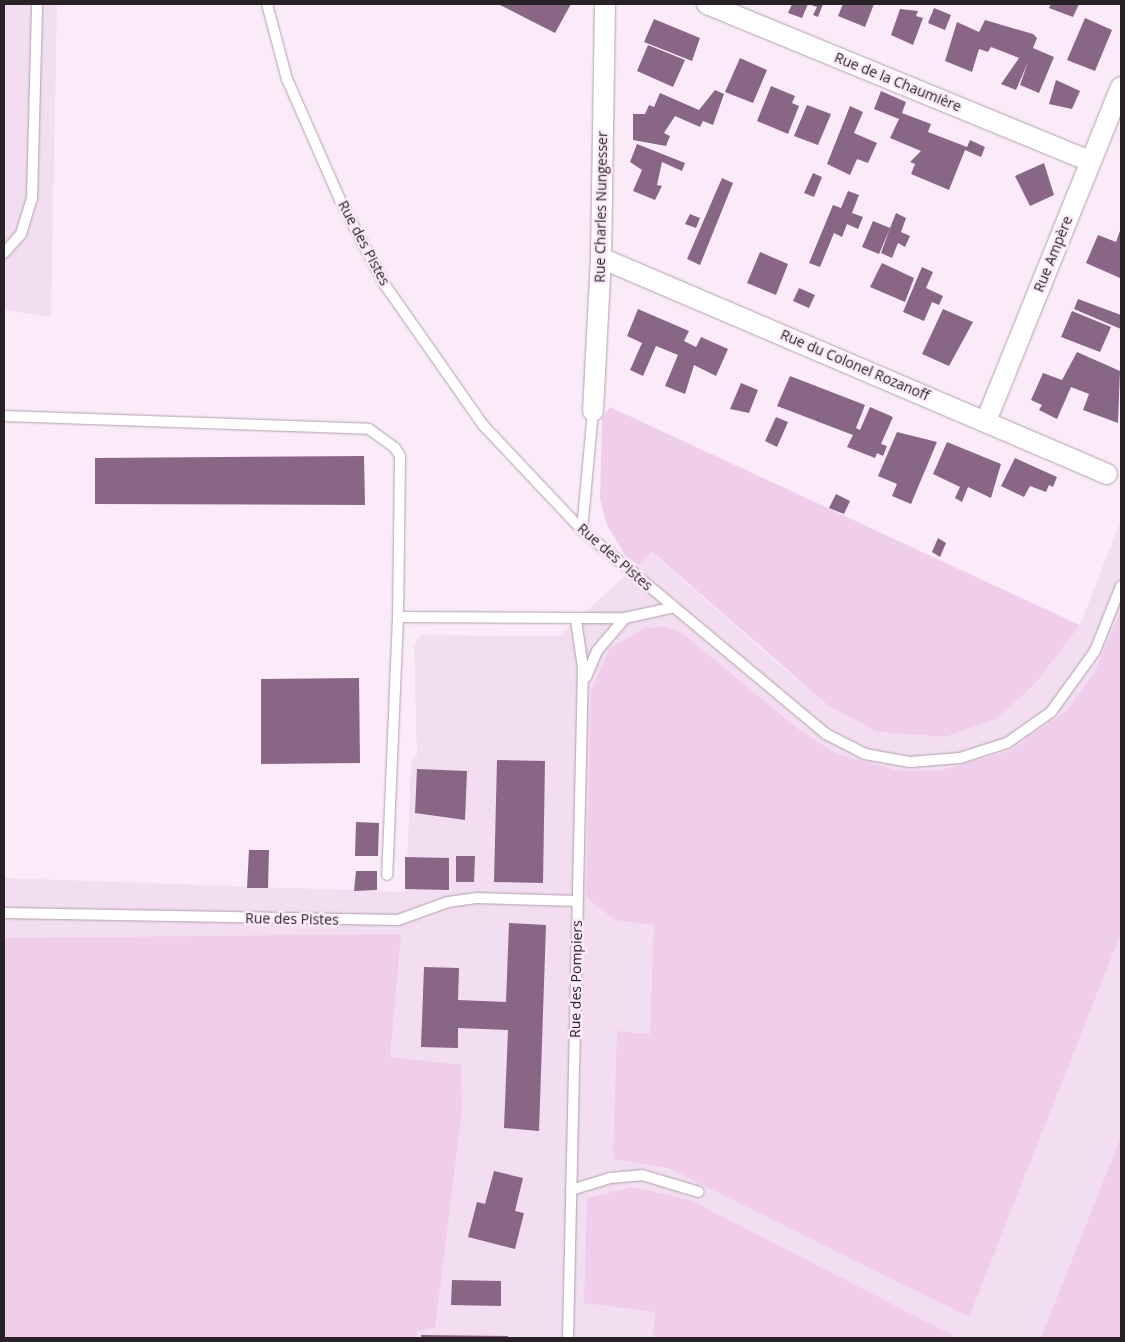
<!DOCTYPE html>
<meta charset="utf-8">
<style>
body{margin:0}
#map{position:relative;width:1125px;height:1342px;overflow:hidden;background:#fbebf9;font-family:"Open Sans",sans-serif}
div>[style]{position:absolute}
[style*='--x']{left:calc(var(--x)*1px);top:calc(var(--y)*1px);width:calc(var(--w)*1px);rotate:calc(var(--a)*1deg)}
.built>*{inset:0;background:#f3ddf0}
.green>*{inset:0;background:#f0ceeb}
.building>*{inset:0;background:#896685}
.roads{filter:drop-shadow(0 0 1px #b0a0ad) drop-shadow(0 0 1px #b0a0ad)}
.lane>*{height:10px;margin:-5px;padding:0 5px;transform-origin:5px;border-radius:5px;background:#fff}
.street>*{height:20px;margin:-10px;padding:0 10px;transform-origin:10px;border-radius:10px;background:#fff}
span{translate:-50% -50%;white-space:nowrap;text-align:center;line-height:1.15;-webkit-text-stroke:5px #fbebf9;paint-order:stroke}
.street-label{font-size:14px;color:#282227}
.frame{position:absolute;inset:0;border:5px solid #282227;pointer-events:none}
</style>
<div id="map">
<div class="built">
<i style="clip-path:polygon(4px 4px,57px 4px,51px 317px,4px 310px)"></i>
<i style="clip-path:polygon(1121px 520px,1121px 1338px,4px 1338px,4px 878px,406px 892px,411px 763px,417px 755px,414px 644px,421px 635px,559px 636px,651px 552px,791px 675px,877px 732px,945px 737px,996px 719px,1035px 684px,1080px 625px)"></i>
</div>
<div class="green">
<i style="clip-path:polygon(610px 407px,1071px 621px,1080px 625px,1035px 684px,996px 719px,945px 737px,877px 732px,828px 705px,652px 552px,638px 565px,625px 555px,607px 525px,600px 499px,602px 418px)"></i>
<i style="clip-path:polygon(1121px 611px,1121px 933px,969px 1317px,668px 1168px,613px 1159px,617px 1031px,650px 1034px,654px 925px,615px 920px,586px 897px,591px 692px,609px 649px,644px 628px,665px 627px,682px 633px,798px 729px,837px 754px,897px 770px,938px 771px,1010px 751px,1067px 710px,1094px 673px)"></i>
<i style="clip-path:polygon(401px 934px,390px 1057px,461px 1065px,462px 1111px,435px 1328px,417px 1331px,416px 1338px,4px 1338px,4px 938px)"></i>
<i style="clip-path:polygon(1121px 1137px,1121px 1338px,1041px 1338px)"></i>
<i style="clip-path:polygon(633px 1187px,690px 1200px,958px 1338px,653px 1338px,655px 1312px,584px 1303px,587px 1198px)"></i>
</div>
<div class="building">
<i style="clip-path:polygon(498px 4px,571px 4px,555px 33px)"></i>
<i style="clip-path:polygon(792px 4px,808px 4px,802px 18px,788px 13px)"></i>
<i style="clip-path:polygon(808px 4px,823px 4px,818px 17px,813px 15px,817px 7px)"></i>
<i style="clip-path:polygon(843px 4px,874px 4px,865px 27px,838px 16px)"></i>
<i style="clip-path:polygon(1051px 4px,1079px 4px,1073px 17px,1049px 8px)"></i>
<i style="clip-path:polygon(934px 8px,951px 15px,945px 30px,928px 23px)"></i>
<i style="clip-path:polygon(900px 9px,918px 11px,916px 16px,923px 18px,913px 45px,891px 35px)"></i>
<i style="clip-path:polygon(1085px 18px,1112px 30px,1095px 71px,1067px 60px)"></i>
<i style="clip-path:polygon(654px 19px,700px 38px,692px 61px,644px 42px)"></i>
<i style="clip-path:polygon(985px 20px,1033px 34px,1037px 38px,1033px 48px,1054px 57px,1039px 93px,1020px 85px,1028px 62px,1016px 90px,1001px 84px,1019px 58px,991px 47px,988px 52px,979px 49px,972px 72px,945px 61px,957px 22px,979px 32px)"></i>
<i style="clip-path:polygon(648px 45px,685px 60px,673px 87px,637px 71px)"></i>
<i style="clip-path:polygon(740px 58px,767px 70px,753px 103px,725px 92px)"></i>
<i style="clip-path:polygon(1056px 80px,1080px 91px,1072px 109px,1049px 104px)"></i>
<i style="clip-path:polygon(771px 86px,795px 96px,792px 103px,799px 106px,788px 134px,757px 121px)"></i>
<i style="clip-path:polygon(715px 90px,724px 94px,713px 125px,703px 121px,700px 127px,675px 116px,664px 133px,670px 136px,666px 146px,633px 140px,633px 114px,645px 114px,649px 105px,654px 107px,660px 93px,699px 110px)"></i>
<i style="clip-path:polygon(881px 91px,906px 102px,902px 113px,931px 124px,928px 132px,967px 147px,970px 140px,985px 147px,981px 157px,965px 150px,949px 190px,911px 174px,915px 164px,910px 162px,921px 151px,890px 138px,899px 119px,874px 109px)"></i>
<i style="clip-path:polygon(807px 105px,831px 114px,818px 145px,794px 136px)"></i>
<i style="clip-path:polygon(850px 106px,863px 112px,854px 133px,877px 143px,868px 163px,857px 159px,850px 175px,827px 164px)"></i>
<i style="clip-path:polygon(637px 144px,685px 163px,682px 171px,662px 162px,657px 185px,662px 186px,655px 200px,633px 191px,642px 170px,630px 162px)"></i>
<i style="clip-path:polygon(1044px 163px,1054px 195px,1030px 206px,1015px 176px)"></i>
<i style="clip-path:polygon(813px 173px,822px 177px,814px 197px,804px 193px)"></i>
<i style="clip-path:polygon(722px 178px,733px 183px,700px 265px,687px 259px)"></i>
<i style="clip-path:polygon(848px 191px,859px 195px,852px 213px,863px 217px,858px 229px,847px 224px,842px 237px,834px 233px,820px 267px,809px 263px,833px 205px,841px 208px)"></i>
<i style="clip-path:polygon(896px 213px,906px 218px,901px 232px,910px 236px,905px 247px,898px 243px,892px 258px,881px 253px,890px 228px,879px 254px,862px 247px,873px 221px,890px 228px)"></i>
<i style="clip-path:polygon(690px 214px,700px 218px,696px 228px,685px 224px)"></i>
<i style="clip-path:polygon(1121px 228px,1121px 275px,1120px 278px,1086px 263px,1098px 235px,1116px 242px)"></i>
<i style="clip-path:polygon(760px 252px,788px 264px,776px 295px,747px 283px)"></i>
<i style="clip-path:polygon(882px 263px,914px 278px,905px 302px,870px 287px)"></i>
<i style="clip-path:polygon(922px 267px,933px 272px,926px 288px,943px 296px,939px 305px,932px 302px,924px 321px,903px 312px)"></i>
<i style="clip-path:polygon(799px 288px,815px 295px,809px 308px,793px 301px)"></i>
<i style="clip-path:polygon(1078px 299px,1121px 315px,1121px 329px,1074px 309px)"></i>
<i style="clip-path:polygon(638px 309px,689px 331px,684px 341px,696px 347px,701px 337px,728px 349px,716px 376px,694px 365px,685px 394px,665px 386px,678px 355px,656px 346px,643px 376px,630px 370px,642px 343px,627px 336px)"></i>
<i style="clip-path:polygon(943px 309px,973px 322px,949px 366px,922px 354px)"></i>
<i style="clip-path:polygon(1072px 311px,1111px 327px,1100px 352px,1061px 337px)"></i>
<i style="clip-path:polygon(1077px 352px,1120px 371px,1118px 423px,1083px 410px,1089px 394px,1071px 387px,1057px 419px,1039px 410px,1042px 405px,1031px 400px,1043px 373px,1062px 380px)"></i>
<i style="clip-path:polygon(790px 376px,865px 405px,856px 428px,860px 430px,870px 407px,893px 417px,881px 444px,887px 446px,883px 456px,877px 453px,875px 458px,847px 447px,853px 435px,777px 406px)"></i>
<i style="clip-path:polygon(741px 383px,758px 390px,749px 413px,730px 409px)"></i>
<i style="clip-path:polygon(776px 417px,788px 422px,777px 447px,765px 441px)"></i>
<i style="clip-path:polygon(897px 432px,937px 442px,911px 504px,892px 496px,897px 484px,878px 476px)"></i>
<i style="clip-path:polygon(947px 442px,1001px 464px,991px 498px,968px 487px,962px 502px,955px 498px,960px 487px,933px 474px)"></i>
<i style="clip-path:polygon(364px 456px,365px 505px,95px 504px,95px 458px)"></i>
<i style="clip-path:polygon(1015px 458px,1057px 477px,1053px 487px,1049px 485px,1046px 492px,1030px 486px,1024px 497px,1001px 486px)"></i>
<i style="clip-path:polygon(836px 494px,850px 501px,844px 514px,829px 508px)"></i>
<i style="clip-path:polygon(938px 538px,946px 543px,940px 557px,932px 552px)"></i>
<i style="clip-path:polygon(359px 678px,360px 763px,261px 764px,261px 679px)"></i>
<i style="clip-path:polygon(497px 760px,545px 761px,543px 883px,494px 882px)"></i>
<i style="clip-path:polygon(417px 769px,467px 771px,465px 820px,415px 813px)"></i>
<i style="clip-path:polygon(356px 822px,379px 823px,378px 856px,355px 856px)"></i>
<i style="clip-path:polygon(249px 850px,269px 850px,268px 888px,247px 888px)"></i>
<i style="clip-path:polygon(456px 856px,475px 856px,474px 882px,456px 882px)"></i>
<i style="clip-path:polygon(405px 857px,449px 858px,449px 890px,405px 889px)"></i>
<i style="clip-path:polygon(356px 871px,377px 871px,377px 890px,354px 891px)"></i>
<i style="clip-path:polygon(509px 923px,546px 925px,539px 1131px,504px 1128px,508px 1030px,458px 1028px,458px 1048px,421px 1047px,424px 967px,459px 968px,458px 1000px,506px 1002px)"></i>
<i style="clip-path:polygon(494px 1171px,523px 1178px,515px 1211px,524px 1213px,515px 1249px,468px 1237px,477px 1202px,485px 1204px)"></i>
<i style="clip-path:polygon(452px 1280px,501px 1281px,501px 1306px,451px 1305px)"></i>
<i style="clip-path:polygon(421px 1335px,508px 1336px,508px 1338px,421px 1338px)"></i>
</div>
<div class="roads">
<div class="lane">
<i style="--x:267;--y:4;--w:78;--a:75.1"></i>
<i style="--x:287;--y:79;--w:132;--a:66.3"></i>
<i style="--x:340;--y:200;--w:96;--a:62.1"></i>
<i style="--x:385;--y:285;--w:171;--a:55"></i>
<i style="--x:483;--y:425;--w:144;--a:46.7"></i>
<i style="--x:582;--y:530;--w:318;--a:39.9"></i>
<i style="--x:826;--y:734;--w:44;--a:27.1"></i>
<i style="--x:865;--y:754;--w:46;--a:10.1"></i>
<i style="--x:910;--y:762;--w:50;--a:-4.6"></i>
<i style="--x:960;--y:758;--w:49;--a:-17.7"></i>
<i style="--x:1007;--y:743;--w:54;--a:-35.2"></i>
<i style="--x:1051;--y:712;--w:75;--a:-54.2"></i>
<i style="--x:1095;--y:651;--w:70;--a:-68.2"></i>
<i style="--x:4;--y:253;--w:25;--a:-48"></i>
<i style="--x:21;--y:234;--w:37;--a:-73"></i>
<i style="--x:32;--y:199;--w:195;--a:-88.5"></i>
<i style="--x:4;--y:416;--w:365;--a:2"></i>
<i style="--x:369;--y:429;--w:32;--a:36"></i>
<i style="--x:395;--y:448;--w:9;--a:58"></i>
<i style="--x:400;--y:456;--w:161;--a:90.7"></i>
<i style="--x:398;--y:617;--w:258;--a:92.4"></i>
<i style="--x:582;--y:530;--w:120;--a:-84.7"></i>
<i style="--x:398;--y:617;--w:227;--a:0.3"></i>
<i style="--x:586;--y:677;--w:28;--a:-67"></i>
<i style="--x:597;--y:651;--w:43;--a:-49.7"></i>
<i style="--x:625;--y:618;--w:47;--a:-12.3"></i>
<i style="--x:4;--y:913;--w:394;--a:1"></i>
<i style="--x:398;--y:920;--w:53;--a:-19.8"></i>
<i style="--x:448;--y:902;--w:28;--a:-8"></i>
<i style="--x:476;--y:898;--w:101;--a:1.7"></i>
<i style="--x:571;--y:1190;--w:41;--a:-17.1"></i>
<i style="--x:610;--y:1178;--w:32;--a:-5"></i>
<i style="--x:642;--y:1175;--w:59;--a:16.6"></i>
<i style="--x:568;--y:1338;--w:670;--a:-88.72"></i>
<i style="--x:583;--y:668;--w:49;--a:-98.3"></i>
</div>
<div class="street">
<i style="--x:707;--y:4;--w:414;--a:22.3"></i>
<i style="--x:601;--y:258;--w:550;--a:23.12"></i>
<i style="--x:593;--y:411;--w:153;--a:-87"></i>
<i style="--x:601;--y:258;--w:254;--a:-89.1"></i>
<i style="--x:986;--y:421;--w:360;--a:-68"></i>
</div>
</div>
<div class="street-label">
<span style="left:898px;top:82px;rotate:22deg">Rue de la Chaumière</span>
<span style="left:601px;top:207px;rotate:-89deg">Rue Charles Nungesser</span>
<span style="left:364px;top:243px;rotate:62deg">Rue des Pistes</span>
<span style="left:1053px;top:254px;rotate:-68deg">Rue Ampère</span>
<span style="left:855px;top:365px;rotate:23deg">Rue du Colonel Rozanoff</span>
<span style="left:615px;top:557px;rotate:41deg">Rue des Pistes</span>
<span style="left:292px;top:919px;rotate:1deg">Rue des Pistes</span>
<span style="left:576px;top:979px;rotate:-89deg">Rue des Pompiers</span>
</div>
<div class="frame"></div>
</div>
